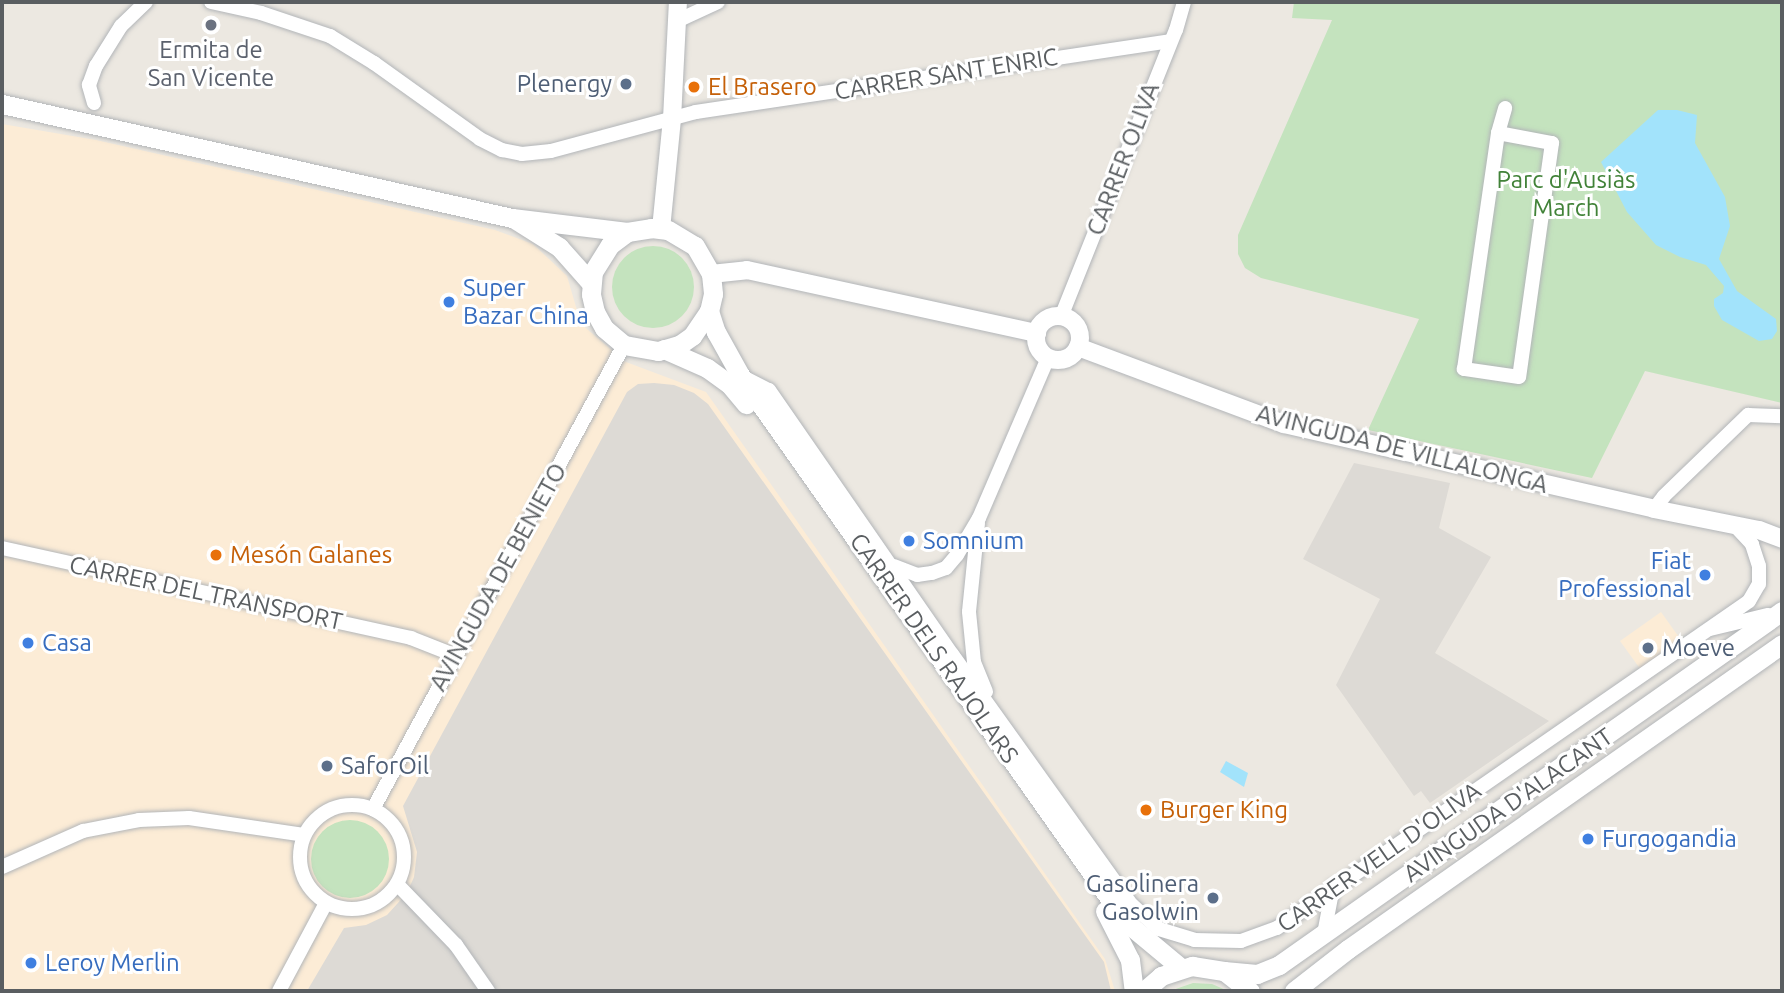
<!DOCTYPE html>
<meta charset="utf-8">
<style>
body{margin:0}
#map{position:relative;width:1784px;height:993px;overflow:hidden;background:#ece8e1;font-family:Ubuntu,sans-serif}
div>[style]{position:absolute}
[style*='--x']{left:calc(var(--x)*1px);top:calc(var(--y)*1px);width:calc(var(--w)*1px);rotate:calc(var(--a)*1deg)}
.commercial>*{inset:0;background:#fcecd6}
.industrial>*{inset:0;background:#dddad5}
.green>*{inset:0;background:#c4e3be}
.round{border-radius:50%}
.water>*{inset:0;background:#a2e3fb}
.roads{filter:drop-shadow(0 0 2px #b2b5b8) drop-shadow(0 0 2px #b2b5b8)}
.minor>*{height:14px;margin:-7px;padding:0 7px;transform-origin:7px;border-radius:7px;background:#fff}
.minor>.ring{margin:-7px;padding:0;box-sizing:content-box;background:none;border:14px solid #fff;border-radius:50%}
.tertiary>*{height:18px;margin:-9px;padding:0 9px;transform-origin:9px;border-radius:9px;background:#fff}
.tertiary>.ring{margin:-9px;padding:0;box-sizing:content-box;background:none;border:18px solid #fff;border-radius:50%}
.secondary>*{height:19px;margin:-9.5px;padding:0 9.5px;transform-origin:9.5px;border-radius:9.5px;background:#fff}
.dots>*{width:19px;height:19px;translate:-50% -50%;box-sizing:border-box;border:4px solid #fff;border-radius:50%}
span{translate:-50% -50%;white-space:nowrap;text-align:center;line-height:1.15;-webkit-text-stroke:6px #fff;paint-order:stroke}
.worship-label{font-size:24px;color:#5b616d}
.street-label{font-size:24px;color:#5a5e61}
.service-label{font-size:24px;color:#4e5e75}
.right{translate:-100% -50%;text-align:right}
.left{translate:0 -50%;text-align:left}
.food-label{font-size:24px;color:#c56008}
.park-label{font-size:24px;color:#418238}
.shop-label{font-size:24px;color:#366cbe}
.frame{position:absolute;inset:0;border:4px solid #5a5e61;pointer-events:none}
</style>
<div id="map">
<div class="commercial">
<i style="clip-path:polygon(2px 124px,96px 140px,495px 230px,533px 244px,567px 276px,581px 324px,626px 362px,706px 392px,1105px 959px,1115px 991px,2px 991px)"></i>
<i style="clip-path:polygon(1661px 612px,1681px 640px,1641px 670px,1620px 641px)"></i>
</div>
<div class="industrial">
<i style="clip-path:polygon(654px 383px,674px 385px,694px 393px,708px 404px,1104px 962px,1111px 991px,307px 991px,344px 928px,366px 925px,387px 915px,407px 893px,414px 877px,417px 852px,403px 806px,627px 392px,638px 384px)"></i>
<i style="clip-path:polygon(1354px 463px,1450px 483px,1439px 528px,1491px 557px,1435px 653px,1549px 721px,1430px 803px,1421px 791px,1414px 796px,1336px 685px,1380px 599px,1303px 559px)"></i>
</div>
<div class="green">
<i style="clip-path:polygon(1294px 2px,1782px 2px,1782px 403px,1645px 371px,1592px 478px,1368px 430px,1419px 319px,1261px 278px,1245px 268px,1238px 254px,1238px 235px,1332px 20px,1292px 18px)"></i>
<i class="round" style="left:612px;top:246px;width:82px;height:82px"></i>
<i class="round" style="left:311px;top:820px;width:78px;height:78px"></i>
<i style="clip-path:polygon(1193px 983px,1212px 984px,1228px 991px,1170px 991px)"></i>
</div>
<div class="water">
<i style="clip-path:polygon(1658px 110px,1677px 110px,1697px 115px,1695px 143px,1725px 197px,1730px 226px,1719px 259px,1737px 291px,1776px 319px,1777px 331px,1772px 339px,1759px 341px,1722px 320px,1714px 306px,1714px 299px,1723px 293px,1724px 286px,1706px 265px,1680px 257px,1656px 245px,1627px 212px,1601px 162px)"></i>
<i style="clip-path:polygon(1226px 761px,1248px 773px,1244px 787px,1220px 772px)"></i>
</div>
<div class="roads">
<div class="minor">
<i style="--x:211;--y:2;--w:51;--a:12.4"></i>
<i style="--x:261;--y:13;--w:73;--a:18.4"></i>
<i style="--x:330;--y:36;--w:52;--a:31.5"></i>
<i style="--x:374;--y:63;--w:130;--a:35.6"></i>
<i style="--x:480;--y:139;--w:25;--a:27"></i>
<i style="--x:502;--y:150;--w:20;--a:11"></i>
<i style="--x:522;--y:154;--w:29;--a:-6"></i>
<i style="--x:551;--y:151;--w:150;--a:-15.1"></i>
<i style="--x:696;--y:112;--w:479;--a:-8.5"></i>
<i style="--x:677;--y:21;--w:45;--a:-24.9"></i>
<i style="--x:94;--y:103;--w:19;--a:-106"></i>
<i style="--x:89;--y:85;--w:20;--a:-70"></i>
<i style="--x:96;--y:66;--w:47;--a:-58"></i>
<i style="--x:121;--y:26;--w:35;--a:-44"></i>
<i style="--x:1498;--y:133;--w:55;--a:10.5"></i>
<i style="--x:1552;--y:143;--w:236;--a:98"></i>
<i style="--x:1519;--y:377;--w:56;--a:-171.7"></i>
<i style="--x:1464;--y:369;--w:238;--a:-81.8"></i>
<i style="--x:1498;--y:133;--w:26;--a:-74"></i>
<i style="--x:1061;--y:317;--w:309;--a:-68.2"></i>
<i style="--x:1176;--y:30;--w:29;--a:-74"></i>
<i style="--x:743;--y:377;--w:29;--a:27"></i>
<i style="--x:769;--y:390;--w:321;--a:55.3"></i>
<i style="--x:952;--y:654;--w:309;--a:54.4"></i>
<i style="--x:1132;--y:905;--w:36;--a:42"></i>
<i style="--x:1159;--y:929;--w:37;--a:17"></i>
<i style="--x:1194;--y:940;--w:47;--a:1.2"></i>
<i style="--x:1241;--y:941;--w:38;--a:-20"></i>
<i style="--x:1277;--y:928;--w:574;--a:-34.71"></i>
<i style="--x:1749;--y:601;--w:20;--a:-60"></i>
<i style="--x:1759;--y:584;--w:18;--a:-90"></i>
<i style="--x:1759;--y:566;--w:23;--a:-108"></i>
<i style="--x:1752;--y:544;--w:26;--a:-133"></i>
<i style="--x:1654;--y:509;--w:16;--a:-52"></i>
<i style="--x:1664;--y:496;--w:117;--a:-44"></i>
<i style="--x:1748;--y:415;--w:34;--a:2"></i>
<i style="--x:978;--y:523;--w:89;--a:95.8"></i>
<i style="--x:969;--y:612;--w:50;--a:84.3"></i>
<i style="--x:974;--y:662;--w:32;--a:68"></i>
<i style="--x:2;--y:548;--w:419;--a:12.4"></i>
<i style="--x:411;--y:638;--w:46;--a:21.6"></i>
<i style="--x:894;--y:566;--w:25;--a:21"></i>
<i style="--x:917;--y:575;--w:15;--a:-8"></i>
<i style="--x:932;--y:573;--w:15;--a:-20"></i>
<i style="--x:946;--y:568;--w:17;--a:-50"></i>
<i style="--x:957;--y:555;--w:43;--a:-59.3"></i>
<i style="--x:979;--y:518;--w:174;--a:-66.7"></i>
<i style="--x:1710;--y:629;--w:60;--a:-13.6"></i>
<i class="ring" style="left:300px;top:805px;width:90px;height:90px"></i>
<i style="--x:373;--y:809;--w:528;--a:-61.59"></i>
<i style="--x:2;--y:867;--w:89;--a:-24"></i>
<i style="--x:83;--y:831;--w:57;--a:-11.1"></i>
<i style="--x:139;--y:820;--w:50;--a:-2.3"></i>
<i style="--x:189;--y:818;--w:116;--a:8.4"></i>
<i style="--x:397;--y:884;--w:85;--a:46"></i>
<i style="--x:456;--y:945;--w:56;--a:55.2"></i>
<i style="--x:1324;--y:934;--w:48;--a:-79.2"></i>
<i style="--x:279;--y:991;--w:100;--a:-61.9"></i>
</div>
<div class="tertiary">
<i style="--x:661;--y:229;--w:111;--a:-84.3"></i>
<i style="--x:672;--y:119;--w:117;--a:-87.1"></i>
<i style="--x:711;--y:274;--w:36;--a:-6"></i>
<i style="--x:747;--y:270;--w:297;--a:12.3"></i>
<i class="ring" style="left:1036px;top:316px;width:26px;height:26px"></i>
<i style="--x:1078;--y:347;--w:220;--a:20.5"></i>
<i style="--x:1284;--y:424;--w:380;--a:12.9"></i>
<i style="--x:1654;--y:509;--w:107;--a:11.3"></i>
<i style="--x:1759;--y:530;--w:25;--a:21"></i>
</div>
<div class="secondary">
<i style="--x:2;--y:104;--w:523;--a:12.6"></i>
<i style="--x:512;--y:218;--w:116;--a:6.9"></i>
<i style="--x:627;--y:232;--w:24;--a:-9"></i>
<i style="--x:651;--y:228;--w:17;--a:7"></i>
<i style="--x:668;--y:230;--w:31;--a:31"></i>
<i style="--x:695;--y:246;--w:32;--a:60"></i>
<i style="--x:711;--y:274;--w:20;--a:84"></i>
<i style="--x:713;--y:294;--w:17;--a:103"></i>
<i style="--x:709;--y:311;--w:30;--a:124"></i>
<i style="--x:692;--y:336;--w:16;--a:145"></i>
<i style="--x:679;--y:345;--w:22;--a:164"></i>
<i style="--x:658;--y:351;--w:35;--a:-170"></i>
<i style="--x:624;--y:345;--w:26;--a:-140"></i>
<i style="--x:604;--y:328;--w:18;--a:-119"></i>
<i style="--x:595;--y:312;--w:18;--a:-103"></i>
<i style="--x:591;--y:294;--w:22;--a:-85"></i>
<i style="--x:593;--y:272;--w:32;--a:-58"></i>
<i style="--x:610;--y:245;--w:21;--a:-37"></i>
<i style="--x:516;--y:220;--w:51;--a:32.1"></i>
<i style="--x:559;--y:247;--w:48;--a:48.4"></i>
<i style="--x:709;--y:311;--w:22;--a:72"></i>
<i style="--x:716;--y:332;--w:49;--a:60.8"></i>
<i style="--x:740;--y:375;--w:671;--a:54.77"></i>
<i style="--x:1127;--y:923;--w:70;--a:39.8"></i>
<i style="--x:664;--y:349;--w:47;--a:23.8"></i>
<i style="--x:707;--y:368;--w:29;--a:36"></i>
<i style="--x:730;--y:385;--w:25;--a:50"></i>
<i style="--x:1105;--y:911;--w:55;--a:63"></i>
<i style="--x:1130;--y:960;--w:31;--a:83"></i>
<i style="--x:1224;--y:971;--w:33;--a:5"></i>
<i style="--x:1257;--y:974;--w:24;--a:-22"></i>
<i style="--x:1279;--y:965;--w:615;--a:-35.14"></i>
<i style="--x:1144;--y:991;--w:23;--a:-41"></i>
<i style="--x:1161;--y:976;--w:33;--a:-18"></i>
<i style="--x:1192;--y:966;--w:32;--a:9"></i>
<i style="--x:1224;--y:971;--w:33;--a:38"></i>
<i style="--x:1294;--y:991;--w:68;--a:-37.9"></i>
<i style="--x:1348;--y:949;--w:530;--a:-35.1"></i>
</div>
</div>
<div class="dots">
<i style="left:211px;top:25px;background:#6b7280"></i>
<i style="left:626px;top:84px;background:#5c6f8a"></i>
<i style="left:694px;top:87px;background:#e8710a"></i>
<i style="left:449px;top:302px;background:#3f7fe0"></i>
<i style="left:909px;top:541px;background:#3f7fe0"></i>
<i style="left:216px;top:555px;background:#e8710a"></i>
<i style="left:1705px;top:575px;background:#3f7fe0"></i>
<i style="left:28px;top:643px;background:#3f7fe0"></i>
<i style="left:1648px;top:648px;background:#5c6f8a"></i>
<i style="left:327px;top:766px;background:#5c6f8a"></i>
<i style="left:1146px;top:810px;background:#e8710a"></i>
<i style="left:1588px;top:839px;background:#3f7fe0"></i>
<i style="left:1213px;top:898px;background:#5c6f8a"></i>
<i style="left:31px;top:963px;background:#3f7fe0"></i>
</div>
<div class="worship-label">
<span style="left:211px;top:64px">Ermita de<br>San Vicente</span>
</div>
<div class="street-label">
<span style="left:946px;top:74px;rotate:-9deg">CARRER SANT ENRIC</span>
<span style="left:1123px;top:159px;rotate:-69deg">CARRER OLIVA</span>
<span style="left:1402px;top:449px;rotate:14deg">AVINGUDA DE VILLALONGA</span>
<span style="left:498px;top:577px;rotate:-61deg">AVINGUDA DE BENIETO</span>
<span style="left:206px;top:593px;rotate:12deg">CARRER DEL TRANSPORT</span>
<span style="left:934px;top:648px;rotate:55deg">CARRER DELS RAJOLARS</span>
<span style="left:1508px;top:805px;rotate:-35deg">AVINGUDA D'ALACANT</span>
<span style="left:1379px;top:857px;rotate:-35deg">CARRER VELL D'OLIVA</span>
</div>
<div class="service-label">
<span class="right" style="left:612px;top:84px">Plenergy</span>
<span class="left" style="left:1662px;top:648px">Moeve</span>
<span class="left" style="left:341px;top:766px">SaforOil</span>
<span class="right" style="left:1199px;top:898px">Gasolinera<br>Gasolwin</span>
</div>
<div class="food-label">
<span class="left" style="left:708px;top:87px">El Brasero</span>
<span class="left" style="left:230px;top:555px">Mesón Galanes</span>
<span class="left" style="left:1160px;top:810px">Burger King</span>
</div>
<div class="park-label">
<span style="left:1566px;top:194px">Parc d'Ausiàs<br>March</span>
</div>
<div class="shop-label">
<span class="left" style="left:463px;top:302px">Super<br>Bazar China</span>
<span class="left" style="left:923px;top:541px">Somnium</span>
<span class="right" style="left:1691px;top:575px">Fiat<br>Professional</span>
<span class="left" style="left:42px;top:643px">Casa</span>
<span class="left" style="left:1602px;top:839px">Furgogandia</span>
<span class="left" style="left:45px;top:963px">Leroy Merlin</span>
</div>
<div class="frame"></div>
</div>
